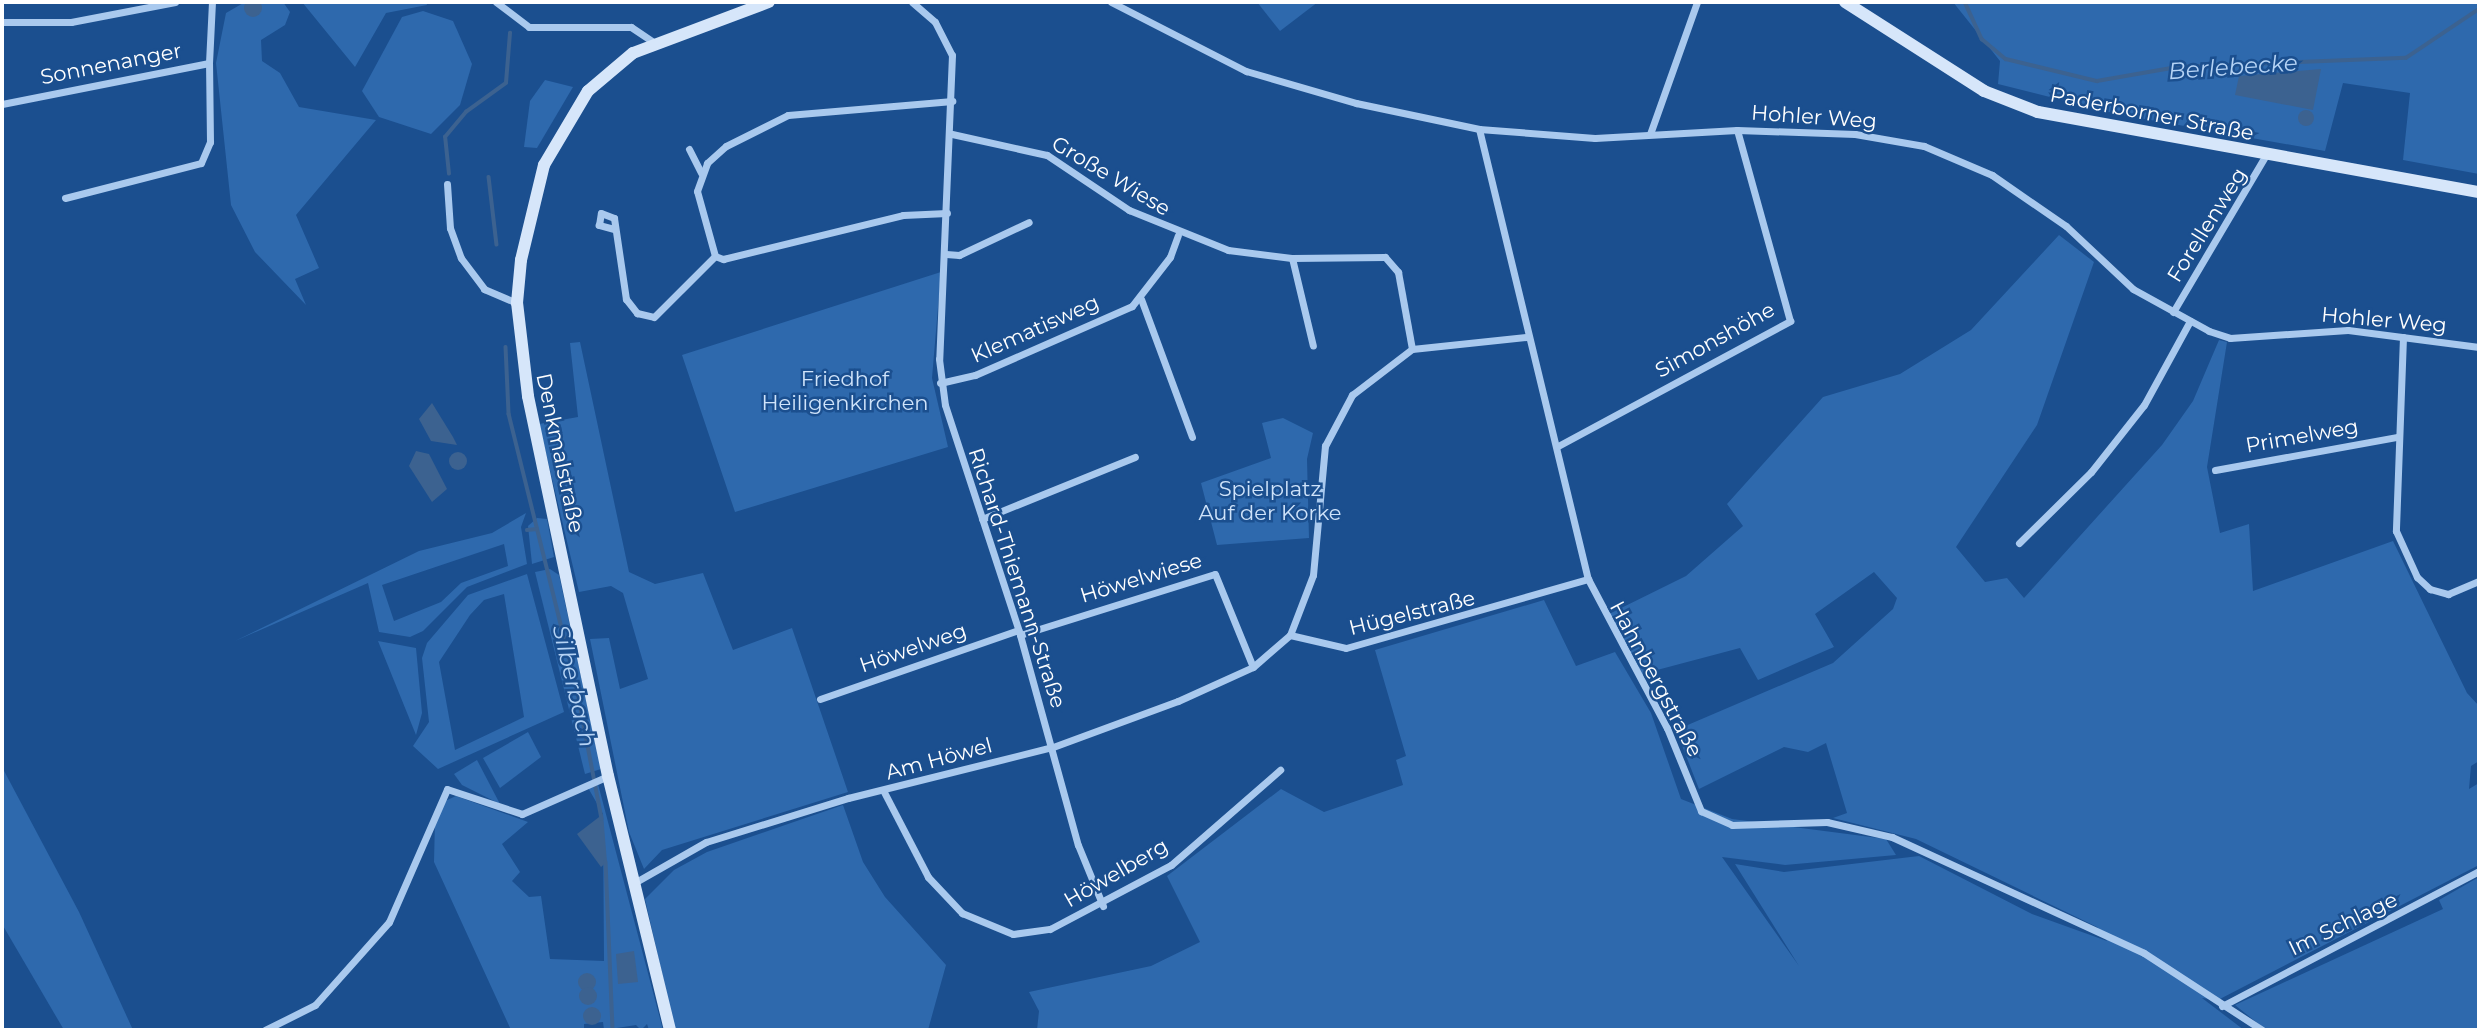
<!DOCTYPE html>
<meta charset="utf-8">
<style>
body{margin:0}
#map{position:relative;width:2481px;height:1032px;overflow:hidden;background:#1b4f8f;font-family:Montserrat,sans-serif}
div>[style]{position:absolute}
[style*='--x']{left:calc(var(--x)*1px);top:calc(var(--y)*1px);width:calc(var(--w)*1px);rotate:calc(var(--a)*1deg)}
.green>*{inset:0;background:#2e69ad}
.water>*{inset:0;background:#3c6290}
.round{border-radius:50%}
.stream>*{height:3.5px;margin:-1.75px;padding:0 1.75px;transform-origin:1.75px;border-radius:1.75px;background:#3c6290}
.street>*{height:7px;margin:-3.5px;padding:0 3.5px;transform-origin:3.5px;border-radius:3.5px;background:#a9c9ee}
.secondary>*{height:12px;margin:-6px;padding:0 6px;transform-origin:6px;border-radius:6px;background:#d6e6fa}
span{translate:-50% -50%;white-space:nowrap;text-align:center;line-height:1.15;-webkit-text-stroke:5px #1b4f8f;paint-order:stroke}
.street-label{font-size:21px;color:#fff}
.park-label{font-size:21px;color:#cfe3fa}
.water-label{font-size:23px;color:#b5d3f5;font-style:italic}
.frame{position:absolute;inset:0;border:4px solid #fff;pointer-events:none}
</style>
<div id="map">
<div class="green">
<i style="clip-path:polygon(245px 2px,283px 2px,290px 12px,285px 25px,261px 40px,262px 61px,280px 73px,299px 107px,376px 120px,296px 215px,319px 268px,295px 279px,306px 305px,255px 252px,231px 205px,216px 63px,226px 13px)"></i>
<i style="clip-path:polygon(302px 2px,426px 2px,427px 5px,386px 13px,355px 67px)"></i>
<i style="clip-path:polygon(1257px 2px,1318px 2px,1280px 31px)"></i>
<i style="clip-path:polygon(1953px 2px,2479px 2px,2479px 174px,2403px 160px,2410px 93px,2343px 83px,2325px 151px,2117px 114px,1998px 84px,2000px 61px)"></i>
<i style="clip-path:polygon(423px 11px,453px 21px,472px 64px,460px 105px,431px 134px,379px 117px,362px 91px,402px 17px)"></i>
<i style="clip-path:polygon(545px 80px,573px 87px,537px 148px,524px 147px,530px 101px)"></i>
<i style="clip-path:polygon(2059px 235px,2094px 262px,2037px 425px,1956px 547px,1985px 582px,2007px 578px,2024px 598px,2162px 445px,2193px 401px,2219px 340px,2227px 342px,2207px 467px,2220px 533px,2249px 524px,2253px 591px,2393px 541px,2467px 693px,2479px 706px,2479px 761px,2471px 766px,2469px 789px,2479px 783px,2479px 865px,2218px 1000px,2202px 998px,2244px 1030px,1037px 1030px,1039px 1011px,1029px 992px,1151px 966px,1200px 942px,1167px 876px,1281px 789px,1324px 812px,1403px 785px,1396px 760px,1406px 756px,1375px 650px,1544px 600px,1576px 666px,1615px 652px,1651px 713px,1681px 799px,1732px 819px,1886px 839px,1896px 855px,1785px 865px,1722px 857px,1799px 966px,1735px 864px,1784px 872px,1919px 856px,2032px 914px,2107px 941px,2097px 927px,1916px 839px,1833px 818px,1847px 813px,1826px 743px,1808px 752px,1784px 747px,1699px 789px,1676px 730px,1833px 663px,1893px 609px,1897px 598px,1874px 572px,1815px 614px,1834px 647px,1758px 680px,1740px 648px,1642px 674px,1607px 615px,1686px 576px,1743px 526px,1727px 504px,1823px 397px,1900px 374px,1971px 330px)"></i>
<i style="clip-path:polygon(941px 272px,932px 378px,948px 447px,735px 512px,682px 355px)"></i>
<i style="clip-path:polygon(580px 342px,629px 572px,655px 584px,703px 573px,733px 650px,792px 628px,848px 792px,662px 850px,644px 869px,629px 832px,590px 639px,609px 638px,620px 689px,648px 679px,623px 593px,611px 586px,579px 592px,539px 424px,578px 417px,570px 343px)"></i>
<i style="clip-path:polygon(1283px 418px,1313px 433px,1307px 459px,1309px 538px,1217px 545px,1201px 483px,1271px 458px,1262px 423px)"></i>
<i style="clip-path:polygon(evenodd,526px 513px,521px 527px,527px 564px,467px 587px,423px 631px,410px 637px,379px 632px,368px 583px,235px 641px,419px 551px,492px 533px,526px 513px,504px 544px,508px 566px,461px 583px,441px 602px,394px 621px,382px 585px,504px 544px)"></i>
<i style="clip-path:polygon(537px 518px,547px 519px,554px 557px,532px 564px,528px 526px)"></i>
<i style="clip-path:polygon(550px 569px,559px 575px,601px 769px,585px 774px,535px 572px)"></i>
<i style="clip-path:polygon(evenodd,527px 574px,564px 712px,438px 769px,413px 746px,429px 722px,422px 658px,427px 643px,468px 595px,527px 574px,504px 594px,524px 717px,455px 750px,439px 662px,470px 615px,484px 600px,504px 594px)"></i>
<i style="clip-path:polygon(378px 641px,416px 648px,422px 713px,416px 735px)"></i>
<i style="clip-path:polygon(528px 732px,541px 757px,500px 788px,483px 758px)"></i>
<i style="clip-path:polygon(477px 760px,500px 804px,462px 785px,454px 774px)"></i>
<i style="clip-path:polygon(2px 767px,79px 912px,133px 1030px,64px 1030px,2px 924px)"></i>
<i style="clip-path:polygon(598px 784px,663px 1030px,649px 1030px,647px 1024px,641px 1030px,636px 1025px,604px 1030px,603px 1022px,584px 1024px,584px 1030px,511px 1030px,434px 862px,435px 820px,445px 801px,456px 796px,528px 822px,502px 844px,520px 872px,512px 881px,529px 897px,541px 896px,550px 959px,604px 961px,603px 814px,587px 786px)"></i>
<i style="clip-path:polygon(843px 805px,863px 862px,885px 897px,946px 965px,928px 1030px,675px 1030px,645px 899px,674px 870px,707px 852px)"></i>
<i style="clip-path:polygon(2479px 877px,2479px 1030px,2266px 1030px,2235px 1005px,2443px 909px,2439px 900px)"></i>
</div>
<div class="water">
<i class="round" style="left:244px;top:-1px;width:18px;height:18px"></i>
<i style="clip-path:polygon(2321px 69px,2313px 110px,2235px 95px,2239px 76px)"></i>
<i class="round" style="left:2298px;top:110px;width:16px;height:16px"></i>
<i style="clip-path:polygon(432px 403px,453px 437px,457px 445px,431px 441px,419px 419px)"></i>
<i style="clip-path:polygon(416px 451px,429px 454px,447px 489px,432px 502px,409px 466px)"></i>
<i class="round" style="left:449px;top:452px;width:18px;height:18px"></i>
<i style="clip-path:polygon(603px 814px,607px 862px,601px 867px,577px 834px)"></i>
<i style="clip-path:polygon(634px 951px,638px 982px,618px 984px,616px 954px)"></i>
<i class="round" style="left:578px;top:973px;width:18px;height:18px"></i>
<i class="round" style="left:579px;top:987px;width:18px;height:18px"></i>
<i class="round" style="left:583px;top:1007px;width:18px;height:18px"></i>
</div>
<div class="stream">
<i style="--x:1965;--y:2;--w:41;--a:65.3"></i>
<i style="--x:1982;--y:39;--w:31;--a:40"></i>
<i style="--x:2006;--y:59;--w:94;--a:13.6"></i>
<i style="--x:2097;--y:81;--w:81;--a:-9.9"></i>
<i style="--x:2177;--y:67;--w:229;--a:-2.3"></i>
<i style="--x:2406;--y:58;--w:88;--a:-33.9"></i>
<i style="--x:449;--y:174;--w:37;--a:-96"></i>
<i style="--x:445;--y:137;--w:33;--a:-50"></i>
<i style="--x:466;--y:112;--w:49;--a:-35.9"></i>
<i style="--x:506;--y:83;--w:50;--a:-85.4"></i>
<i style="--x:489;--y:177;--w:68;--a:83.3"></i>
<i style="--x:506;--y:347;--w:67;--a:87.4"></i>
<i style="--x:509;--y:414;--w:282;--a:76.1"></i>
<i style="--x:577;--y:688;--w:133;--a:79.2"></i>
<i style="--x:527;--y:530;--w:10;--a:-6"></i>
<i style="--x:606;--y:862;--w:168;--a:87.6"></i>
</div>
<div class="street">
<i style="--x:496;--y:2;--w:41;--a:37.1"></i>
<i style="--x:529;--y:27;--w:102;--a:0"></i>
<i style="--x:631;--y:27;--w:29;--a:34"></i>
<i style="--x:912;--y:2;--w:30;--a:41"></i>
<i style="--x:935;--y:22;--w:37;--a:63"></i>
<i style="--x:952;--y:55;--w:304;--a:92.4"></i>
<i style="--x:939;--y:359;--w:46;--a:82.6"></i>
<i style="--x:945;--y:405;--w:242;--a:71.9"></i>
<i style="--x:1020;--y:635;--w:218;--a:74.6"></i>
<i style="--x:1078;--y:845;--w:66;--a:67.7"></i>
<i style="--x:1111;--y:2;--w:152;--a:27.1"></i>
<i style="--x:1246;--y:71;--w:115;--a:16.2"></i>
<i style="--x:1356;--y:103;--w:126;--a:11.9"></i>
<i style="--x:1479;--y:129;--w:116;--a:4.4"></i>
<i style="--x:1595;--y:138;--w:142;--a:-3.2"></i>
<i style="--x:1737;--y:130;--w:118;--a:1.9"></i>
<i style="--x:1855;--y:134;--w:70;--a:9.9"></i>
<i style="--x:1924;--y:146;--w:74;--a:23.1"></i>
<i style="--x:1992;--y:175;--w:90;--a:34.6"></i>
<i style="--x:2066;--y:226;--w:92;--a:43.2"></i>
<i style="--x:2133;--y:289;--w:87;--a:28.9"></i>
<i style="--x:2209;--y:331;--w:22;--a:18"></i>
<i style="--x:2230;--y:338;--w:118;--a:-3.9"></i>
<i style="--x:2348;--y:330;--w:132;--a:7.4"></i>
<i style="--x:2;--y:22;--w:69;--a:0"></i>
<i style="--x:71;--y:22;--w:106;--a:-10.9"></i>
<i style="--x:2;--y:104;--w:211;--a:-11.2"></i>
<i style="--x:209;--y:63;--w:61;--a:-87.2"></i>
<i style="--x:1479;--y:129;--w:463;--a:76.4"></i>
<i style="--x:1588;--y:579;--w:169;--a:62.1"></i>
<i style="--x:1667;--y:728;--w:90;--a:67.7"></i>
<i style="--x:1701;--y:811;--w:34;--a:24"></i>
<i style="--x:1732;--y:825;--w:95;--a:-1.8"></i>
<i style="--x:1827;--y:822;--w:67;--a:13"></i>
<i style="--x:1892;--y:837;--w:277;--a:24.7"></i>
<i style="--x:2144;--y:953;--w:141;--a:33.1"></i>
<i style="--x:952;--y:134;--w:97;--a:12.5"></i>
<i style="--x:1047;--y:155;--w:99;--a:33.9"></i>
<i style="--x:1129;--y:210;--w:107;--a:22"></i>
<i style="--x:1228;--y:250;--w:64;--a:7.1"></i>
<i style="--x:1292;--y:258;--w:93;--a:-0.6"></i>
<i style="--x:1385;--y:257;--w:20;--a:49"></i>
<i style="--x:1398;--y:272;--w:78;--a:79.7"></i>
<i style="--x:1650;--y:134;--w:140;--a:-70.4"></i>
<i style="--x:689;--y:149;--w:27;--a:63"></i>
<i style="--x:447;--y:184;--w:44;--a:86.1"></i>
<i style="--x:450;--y:228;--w:32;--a:70"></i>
<i style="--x:461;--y:258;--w:39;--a:53"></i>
<i style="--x:484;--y:289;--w:36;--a:23"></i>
<i style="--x:65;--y:198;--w:140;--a:-14.4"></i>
<i style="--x:201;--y:163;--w:23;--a:-67"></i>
<i style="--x:210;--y:142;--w:79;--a:-90.7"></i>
<i style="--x:614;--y:229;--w:16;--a:-165"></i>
<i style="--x:599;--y:225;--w:12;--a:-81"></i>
<i style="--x:601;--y:213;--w:14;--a:21"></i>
<i style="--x:614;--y:218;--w:82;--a:81.6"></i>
<i style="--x:626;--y:299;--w:18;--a:52"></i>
<i style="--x:637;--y:313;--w:17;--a:13"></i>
<i style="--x:654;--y:317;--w:86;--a:-45"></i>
<i style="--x:715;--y:256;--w:67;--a:-105.5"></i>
<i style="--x:697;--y:191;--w:30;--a:-70"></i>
<i style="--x:707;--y:163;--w:25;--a:-42"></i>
<i style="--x:726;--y:146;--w:69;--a:-26.6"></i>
<i style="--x:788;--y:115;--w:165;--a:-4.9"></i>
<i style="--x:946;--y:254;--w:13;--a:4"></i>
<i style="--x:959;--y:255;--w:77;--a:-25.2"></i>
<i style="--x:715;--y:256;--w:9;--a:21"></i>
<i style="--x:723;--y:259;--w:185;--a:-13.7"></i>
<i style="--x:903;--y:215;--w:44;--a:-2.6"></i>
<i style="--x:1292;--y:258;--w:90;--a:76.6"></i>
<i style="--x:1141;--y:299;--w:147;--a:69.7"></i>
<i style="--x:2173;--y:312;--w:182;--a:-59.4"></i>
<i style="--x:2403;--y:337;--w:194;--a:92.1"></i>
<i style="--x:2396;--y:531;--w:51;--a:65.5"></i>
<i style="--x:2417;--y:577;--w:18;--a:43"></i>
<i style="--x:2430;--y:589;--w:19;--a:16"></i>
<i style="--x:2448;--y:594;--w:34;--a:-23"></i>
<i style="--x:940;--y:383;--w:36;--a:-13"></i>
<i style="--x:975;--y:375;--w:171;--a:-23.7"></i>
<i style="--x:1132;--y:306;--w:62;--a:-52.2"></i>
<i style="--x:1170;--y:257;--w:23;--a:-70"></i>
<i style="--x:1558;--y:446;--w:264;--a:-28.3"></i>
<i style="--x:1790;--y:321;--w:198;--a:-105.5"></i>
<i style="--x:2215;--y:470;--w:184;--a:-10.3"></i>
<i style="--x:982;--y:519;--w:165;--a:-22.1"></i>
<i style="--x:2019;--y:543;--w:101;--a:-44.6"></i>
<i style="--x:2091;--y:472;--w:85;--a:-51.7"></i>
<i style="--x:2144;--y:405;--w:96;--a:-61.3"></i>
<i style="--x:1020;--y:635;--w:204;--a:-17.4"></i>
<i style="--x:1215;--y:574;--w:100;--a:67.8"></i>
<i style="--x:1290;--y:635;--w:64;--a:-69"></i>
<i style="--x:1313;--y:575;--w:130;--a:-84.7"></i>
<i style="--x:1325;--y:446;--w:58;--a:-62.1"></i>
<i style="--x:1352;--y:395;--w:76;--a:-37.5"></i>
<i style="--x:1412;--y:349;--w:115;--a:-6"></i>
<i style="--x:820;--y:699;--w:210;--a:-19.2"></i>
<i style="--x:884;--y:792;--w:96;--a:62.6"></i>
<i style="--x:928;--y:877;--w:50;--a:46.6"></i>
<i style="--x:962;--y:913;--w:55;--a:22.4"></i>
<i style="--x:1013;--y:934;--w:37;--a:-8"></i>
<i style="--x:1050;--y:929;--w:137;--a:-27.9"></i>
<i style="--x:1171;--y:865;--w:145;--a:-41.1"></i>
<i style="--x:634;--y:883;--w:83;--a:-29.7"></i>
<i style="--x:706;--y:842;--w:149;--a:-17.2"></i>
<i style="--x:848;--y:798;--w:211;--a:-14"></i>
<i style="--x:1053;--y:747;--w:133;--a:-20.2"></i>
<i style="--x:1178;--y:701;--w:82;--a:-24.4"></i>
<i style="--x:1253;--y:667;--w:49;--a:-40.9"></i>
<i style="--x:1290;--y:635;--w:57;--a:13.1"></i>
<i style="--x:1346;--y:648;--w:252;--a:-15.9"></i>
<i style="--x:2222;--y:1006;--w:290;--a:-27.7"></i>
<i style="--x:265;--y:1030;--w:56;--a:-26.6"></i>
<i style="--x:315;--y:1005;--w:111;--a:-48.3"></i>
<i style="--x:389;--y:922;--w:145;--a:-66.4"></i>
<i style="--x:447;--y:789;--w:79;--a:18.4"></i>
<i style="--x:522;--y:814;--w:94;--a:-23.8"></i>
</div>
<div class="secondary">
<i style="--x:1845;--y:2;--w:165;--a:32.6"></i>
<i style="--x:1984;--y:91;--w:58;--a:21.3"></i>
<i style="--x:2038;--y:112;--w:448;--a:10.3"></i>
<i style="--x:670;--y:1030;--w:261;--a:-103.7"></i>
<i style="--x:608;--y:776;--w:388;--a:-101.9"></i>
<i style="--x:528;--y:396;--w:94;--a:-96.7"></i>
<i style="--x:517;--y:303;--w:43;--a:-84.7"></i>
<i style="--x:521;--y:260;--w:98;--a:-76.4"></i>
<i style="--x:544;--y:165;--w:86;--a:-59.3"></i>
<i style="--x:588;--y:91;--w:59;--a:-40.2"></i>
<i style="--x:633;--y:53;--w:145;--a:-20.6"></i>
</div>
<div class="street-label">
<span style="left:111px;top:64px;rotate:-11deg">Sonnenanger</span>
<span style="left:2152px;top:114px;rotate:11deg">Paderborner Straße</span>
<span style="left:1814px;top:117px;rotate:4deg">Hohler Weg</span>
<span style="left:1111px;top:176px;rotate:31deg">Große Wiese</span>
<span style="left:2207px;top:225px;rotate:-58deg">Forellenweg</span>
<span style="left:2384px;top:320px;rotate:5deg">Hohler Weg</span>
<span style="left:1035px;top:329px;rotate:-24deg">Klematisweg</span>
<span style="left:1715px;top:340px;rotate:-29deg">Simonshöhe</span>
<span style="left:2302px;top:436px;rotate:-10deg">Primelweg</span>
<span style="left:560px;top:453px;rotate:78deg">Denkmalstraße</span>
<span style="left:1017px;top:578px;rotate:72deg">Richard-Thiemann-Straße</span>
<span style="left:1141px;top:578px;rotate:-17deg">Höwelwiese</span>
<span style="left:1412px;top:613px;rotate:-14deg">Hügelstraße</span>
<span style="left:913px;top:648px;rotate:-19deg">Höwelweg</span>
<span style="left:1656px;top:679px;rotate:62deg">Hahnbergstraße</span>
<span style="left:939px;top:759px;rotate:-15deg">Am Höwel</span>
<span style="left:1116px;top:873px;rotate:-30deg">Höwelberg</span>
<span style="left:2343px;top:924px;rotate:-26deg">Im Schlage</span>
</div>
<div class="park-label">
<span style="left:845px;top:391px">Friedhof<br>Heiligenkirchen</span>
<span style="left:1270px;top:501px">Spielplatz<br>Auf der Korke</span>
</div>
<div class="water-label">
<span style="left:2233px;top:67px;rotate:-4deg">Berlebecke</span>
<span style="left:574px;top:686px;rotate:77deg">Silberbach</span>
</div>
<div class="frame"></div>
</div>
